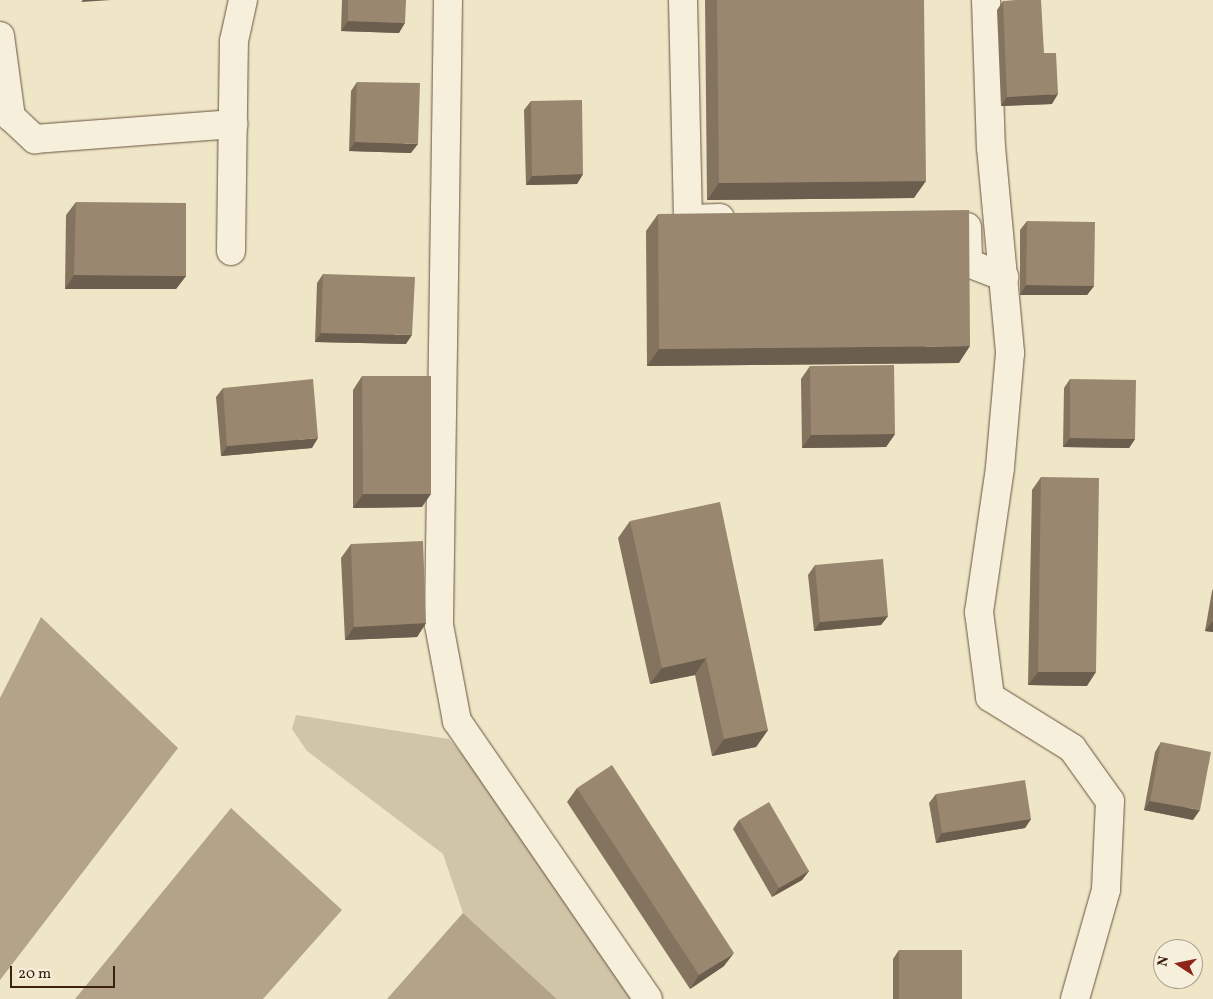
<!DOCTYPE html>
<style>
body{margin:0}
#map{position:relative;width:1213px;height:999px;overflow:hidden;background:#efe6c7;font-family:Vollkorn,serif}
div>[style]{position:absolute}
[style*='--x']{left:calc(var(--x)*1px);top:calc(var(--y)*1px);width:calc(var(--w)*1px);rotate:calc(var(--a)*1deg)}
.green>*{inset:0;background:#d1c5a8}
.water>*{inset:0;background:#b2a389}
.roads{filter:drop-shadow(0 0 1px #6a523e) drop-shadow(0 0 1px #6a523e)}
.minor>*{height:28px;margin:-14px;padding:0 14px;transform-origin:14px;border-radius:14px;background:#f5efdb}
.wall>*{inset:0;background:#84745f}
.shaded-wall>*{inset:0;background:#6c5e4e}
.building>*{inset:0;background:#9a876f}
span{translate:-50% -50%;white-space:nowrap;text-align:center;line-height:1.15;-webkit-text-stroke:4px #f5efdb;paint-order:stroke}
.north{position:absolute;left:1153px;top:939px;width:50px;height:50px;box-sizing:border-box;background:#f5efdb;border:1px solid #ab9d8a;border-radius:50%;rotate:281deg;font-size:14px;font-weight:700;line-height:20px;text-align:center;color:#3d2110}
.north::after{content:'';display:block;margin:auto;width:18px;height:22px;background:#8f2418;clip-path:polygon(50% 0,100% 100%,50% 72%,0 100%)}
.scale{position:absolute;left:10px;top:966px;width:105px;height:22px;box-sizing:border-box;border:2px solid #3d2110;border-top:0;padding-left:6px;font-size:15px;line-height:18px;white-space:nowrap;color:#3d2110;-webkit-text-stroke:4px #f5efdb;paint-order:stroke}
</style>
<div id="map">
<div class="green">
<i style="clip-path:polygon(296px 715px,449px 739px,508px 807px,640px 999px,557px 999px,463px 913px,443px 854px,307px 751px,292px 729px)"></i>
</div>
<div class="water">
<i style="clip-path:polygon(41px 617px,178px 748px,0 980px,0 698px)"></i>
<i style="clip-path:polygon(231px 808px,342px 910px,263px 999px,75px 999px)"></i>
<i style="clip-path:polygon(463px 913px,557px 999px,387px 999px)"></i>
</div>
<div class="roads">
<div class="minor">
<i style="--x:448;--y:0;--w:625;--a:90.83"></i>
<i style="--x:439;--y:625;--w:98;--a:79.4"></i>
<i style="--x:457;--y:721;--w:337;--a:55.5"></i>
<i style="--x:683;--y:0;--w:219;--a:88.7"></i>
<i style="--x:688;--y:219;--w:32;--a:-2"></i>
<i style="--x:986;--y:0;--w:147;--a:88.1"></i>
<i style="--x:991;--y:147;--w:207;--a:84.7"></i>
<i style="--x:1010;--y:353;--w:115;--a:95"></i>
<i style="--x:1000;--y:468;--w:146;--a:98.3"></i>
<i style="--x:979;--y:612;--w:86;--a:82.6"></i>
<i style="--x:990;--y:697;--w:97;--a:31.9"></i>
<i style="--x:1072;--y:748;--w:65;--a:54.4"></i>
<i style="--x:1110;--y:801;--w:89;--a:92.6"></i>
<i style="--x:1106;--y:890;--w:113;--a:105.9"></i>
<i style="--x:0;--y:36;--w:82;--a:82.3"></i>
<i style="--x:11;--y:117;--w:33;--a:43"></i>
<i style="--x:35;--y:139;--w:199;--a:-4.3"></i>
<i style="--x:967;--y:227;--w:36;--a:88"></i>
<i style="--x:968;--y:263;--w:39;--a:21"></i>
<i style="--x:231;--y:251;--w:210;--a:-89.2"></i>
<i style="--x:234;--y:41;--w:42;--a:-77.6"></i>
</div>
</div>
<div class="wall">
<i style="clip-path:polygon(342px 0,406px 0,399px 33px,341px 31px)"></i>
<i style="clip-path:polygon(705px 0,924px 0,914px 198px,707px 200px)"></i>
<i style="clip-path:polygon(1003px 1px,1044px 53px,1052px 104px,1001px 106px,997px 10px)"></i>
<i style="clip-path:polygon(357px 82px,411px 153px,349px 151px,351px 91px)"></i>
<i style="clip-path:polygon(531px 101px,583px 174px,577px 184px,526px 185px,524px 110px)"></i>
<i style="clip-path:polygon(76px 202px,186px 276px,176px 289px,65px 289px,66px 215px)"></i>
<i style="clip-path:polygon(658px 214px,959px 363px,647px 366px,646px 231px)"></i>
<i style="clip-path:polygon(1027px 221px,1094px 286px,1087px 295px,1020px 295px,1020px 230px)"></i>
<i style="clip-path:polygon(323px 274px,406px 344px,315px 342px,317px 283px)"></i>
<i style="clip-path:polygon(810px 366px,895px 434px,886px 447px,802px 448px,801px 379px)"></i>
<i style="clip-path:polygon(362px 376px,422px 507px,353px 508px,353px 390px)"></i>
<i style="clip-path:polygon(1070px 379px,1135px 439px,1129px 448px,1063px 447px,1064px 388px)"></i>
<i style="clip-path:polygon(223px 388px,312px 448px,221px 456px,216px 397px)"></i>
<i style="clip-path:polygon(1041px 477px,1087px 686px,1028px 685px,1032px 490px)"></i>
<i style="clip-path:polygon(630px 521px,768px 730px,756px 747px,712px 756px,695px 675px,650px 684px,618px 538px)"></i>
<i style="clip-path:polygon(351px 544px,426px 623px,417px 637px,345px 640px,341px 558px)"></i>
<i style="clip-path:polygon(815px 565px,888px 616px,881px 625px,814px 631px,808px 575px)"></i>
<i style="clip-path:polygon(1213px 589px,1213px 632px,1205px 631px,1212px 591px)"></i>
<i style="clip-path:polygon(1161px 742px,1193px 820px,1144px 810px,1155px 752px)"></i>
<i style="clip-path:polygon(577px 788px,724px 966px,690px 989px,567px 802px)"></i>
<i style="clip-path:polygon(936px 794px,1031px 819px,1025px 828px,936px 843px,929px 803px)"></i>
<i style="clip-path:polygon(739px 820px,809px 871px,802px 880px,772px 897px,733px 829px)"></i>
<i style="clip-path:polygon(899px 950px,962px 999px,893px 999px,893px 959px)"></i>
</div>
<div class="shaded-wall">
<i style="clip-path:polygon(83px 0,111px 0,81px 2px)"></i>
<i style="clip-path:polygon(348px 21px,405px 23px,399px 33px,341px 31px)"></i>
<i style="clip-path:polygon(1058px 94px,1052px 104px,1001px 106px,1007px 97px)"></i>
<i style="clip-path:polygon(355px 142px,418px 144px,411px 153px,349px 151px)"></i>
<i style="clip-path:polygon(583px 174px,577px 184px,526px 185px,532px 176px)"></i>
<i style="clip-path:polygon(926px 181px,914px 198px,707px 200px,719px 183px)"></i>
<i style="clip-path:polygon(74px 275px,186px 276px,176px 289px,65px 289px)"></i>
<i style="clip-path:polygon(1026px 285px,1094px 286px,1087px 295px,1020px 295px)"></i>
<i style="clip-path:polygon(321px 333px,412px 335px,406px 344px,315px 342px)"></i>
<i style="clip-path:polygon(970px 346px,959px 363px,647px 366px,659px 349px)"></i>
<i style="clip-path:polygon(895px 434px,886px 447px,802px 448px,811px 435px)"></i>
<i style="clip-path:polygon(318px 438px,312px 448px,221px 456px,227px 446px)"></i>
<i style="clip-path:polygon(1070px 438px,1135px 439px,1129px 448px,1063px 447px)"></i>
<i style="clip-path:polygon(363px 494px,431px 494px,422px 507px,353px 508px)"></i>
<i style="clip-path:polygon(888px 616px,881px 625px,814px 631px,820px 622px)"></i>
<i style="clip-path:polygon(1212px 622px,1213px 622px,1213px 632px,1205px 631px)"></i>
<i style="clip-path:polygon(426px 623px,417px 637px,345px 640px,354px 627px)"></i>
<i style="clip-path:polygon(706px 658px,695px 675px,650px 684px,662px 668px)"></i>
<i style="clip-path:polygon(1038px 672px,1096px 672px,1087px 686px,1028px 685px)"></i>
<i style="clip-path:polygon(768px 730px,756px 747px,712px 756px,724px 739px)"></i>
<i style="clip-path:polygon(1150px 801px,1200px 810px,1193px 820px,1144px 810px)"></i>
<i style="clip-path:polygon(1031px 819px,1025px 828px,936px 843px,942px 833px)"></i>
<i style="clip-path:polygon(809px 871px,802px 880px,772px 897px,779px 888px)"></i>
<i style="clip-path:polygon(734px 953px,724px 966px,690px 989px,699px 975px)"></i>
</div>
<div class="building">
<i style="clip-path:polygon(348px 0,406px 0,405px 23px,348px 21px)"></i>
<i style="clip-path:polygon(717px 0,924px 0,926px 181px,719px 183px)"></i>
<i style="clip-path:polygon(1016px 0,1041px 0,1044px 53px,1056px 53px,1058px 94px,1007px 97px,1003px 1px)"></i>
<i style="clip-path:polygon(357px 82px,420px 83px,418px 144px,355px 142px)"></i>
<i style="clip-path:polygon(582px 100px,583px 174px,532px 176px,531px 101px)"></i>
<i style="clip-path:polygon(76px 202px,186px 203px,186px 276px,74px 275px)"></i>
<i style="clip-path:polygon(969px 210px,970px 346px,659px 349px,658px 214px)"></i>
<i style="clip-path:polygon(1027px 221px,1095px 222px,1094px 286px,1026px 285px)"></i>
<i style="clip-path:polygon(323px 274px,415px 277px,412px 335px,321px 333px)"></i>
<i style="clip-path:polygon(894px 365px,895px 434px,811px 435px,810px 366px)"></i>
<i style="clip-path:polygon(362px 376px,431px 376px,431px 494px,363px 494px)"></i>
<i style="clip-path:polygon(313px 379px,318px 438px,227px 446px,223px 388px)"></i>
<i style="clip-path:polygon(1070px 379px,1136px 380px,1135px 439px,1070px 438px)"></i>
<i style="clip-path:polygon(1041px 477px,1099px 478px,1096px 672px,1038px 672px)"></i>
<i style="clip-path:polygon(720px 502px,768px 730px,724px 739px,706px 658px,662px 668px,630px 521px)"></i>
<i style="clip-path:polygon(423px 541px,426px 623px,354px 627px,351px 544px)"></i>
<i style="clip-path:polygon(883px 559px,888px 616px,820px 622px,815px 565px)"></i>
<i style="clip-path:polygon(1161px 742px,1211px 752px,1200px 810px,1150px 801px)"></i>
<i style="clip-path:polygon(612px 765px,734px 953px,699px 975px,577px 788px)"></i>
<i style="clip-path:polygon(1025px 780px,1031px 819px,942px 833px,936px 794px)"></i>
<i style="clip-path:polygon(769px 802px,809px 871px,779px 888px,739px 820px)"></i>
<i style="clip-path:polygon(899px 950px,962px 950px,962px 999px,899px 999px)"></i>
</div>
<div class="north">N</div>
<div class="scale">20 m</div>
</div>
